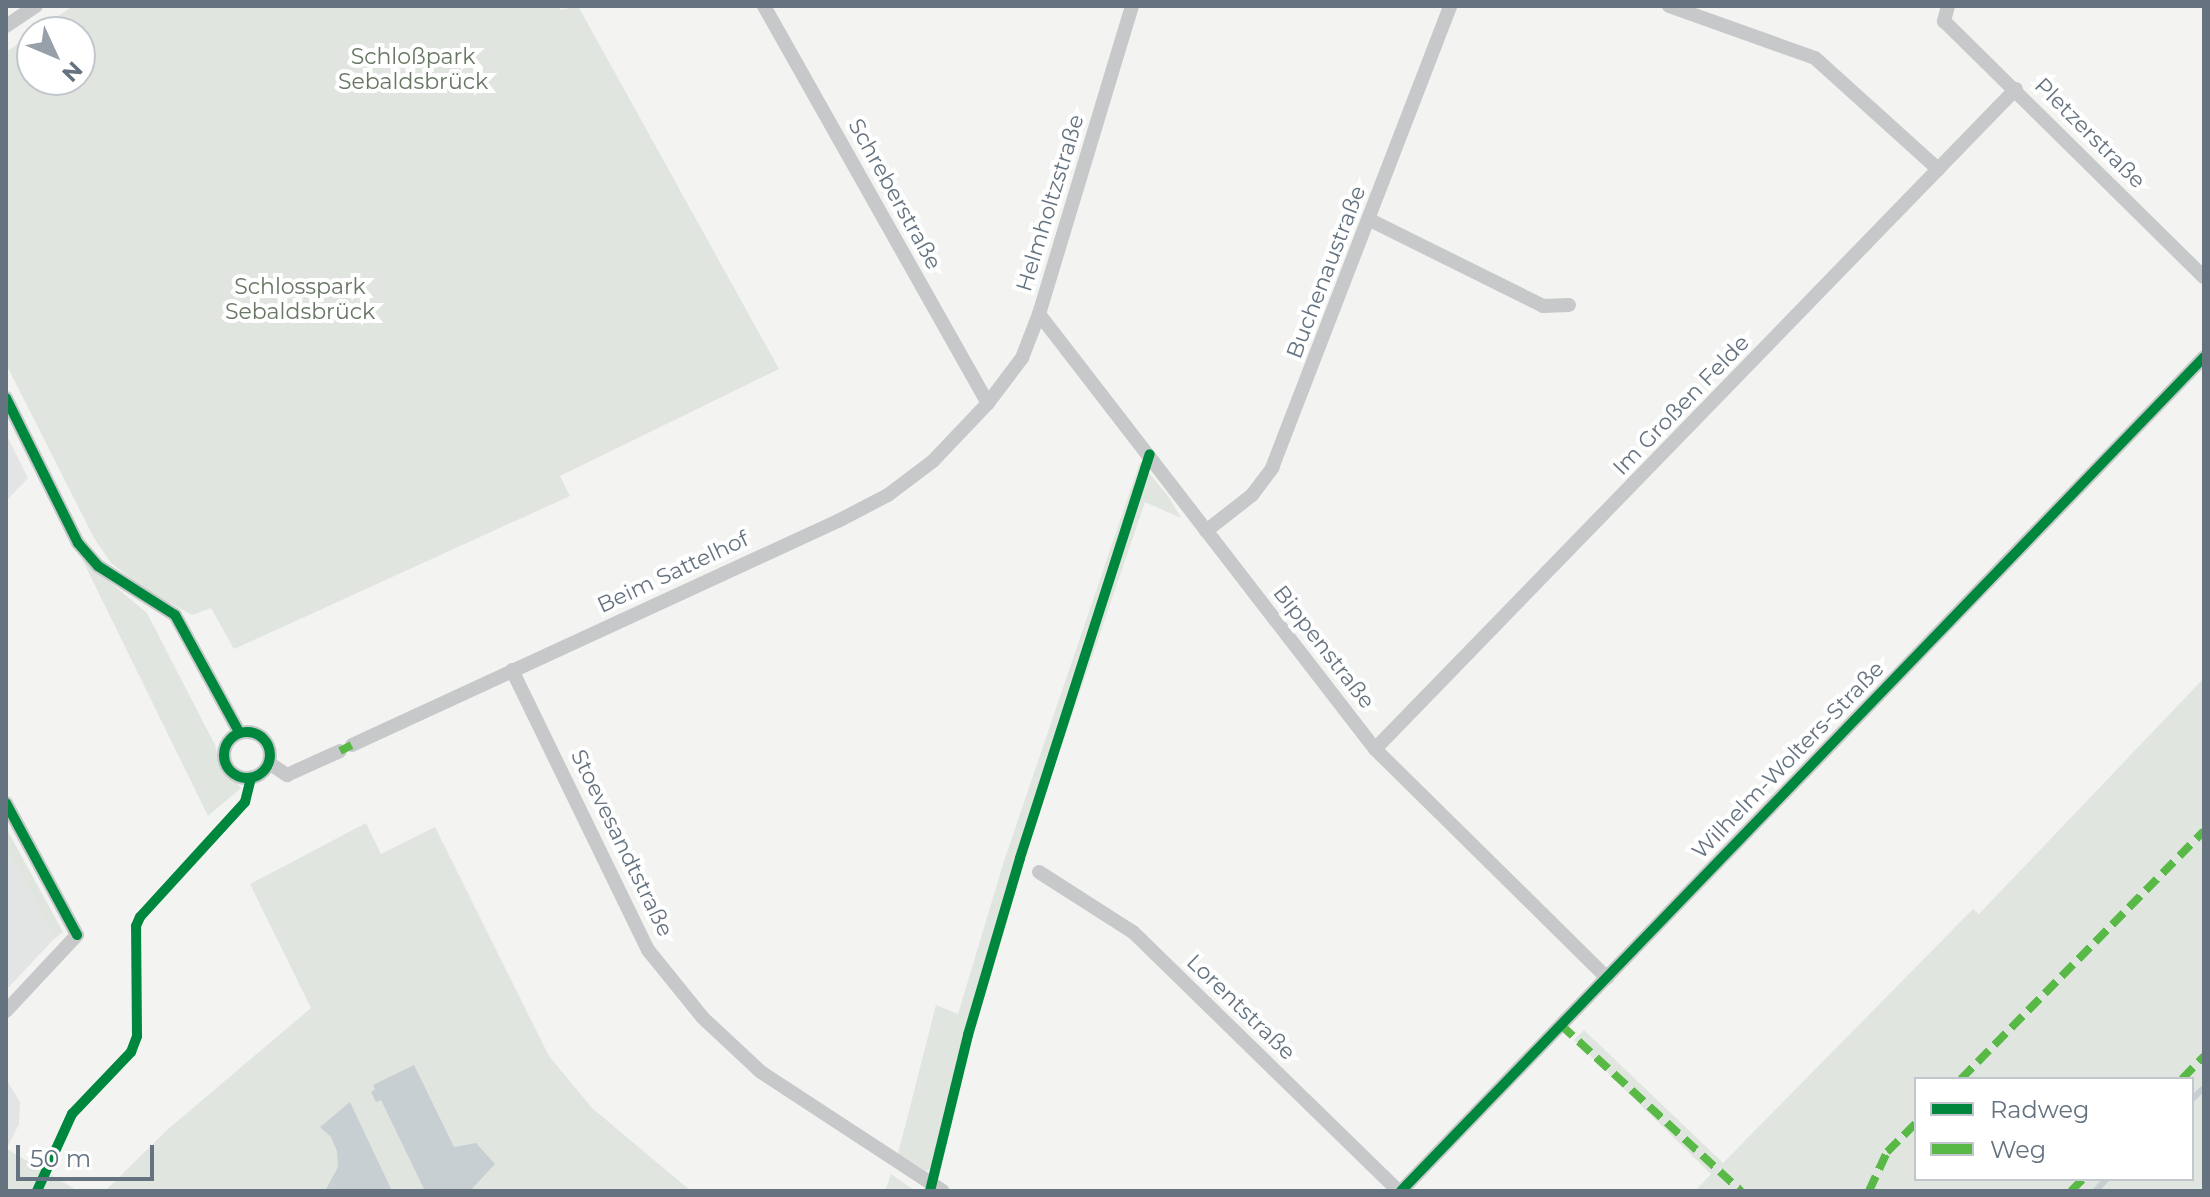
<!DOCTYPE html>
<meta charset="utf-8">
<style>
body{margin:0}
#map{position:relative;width:2210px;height:1197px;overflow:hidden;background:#f3f3f1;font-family:Montserrat,sans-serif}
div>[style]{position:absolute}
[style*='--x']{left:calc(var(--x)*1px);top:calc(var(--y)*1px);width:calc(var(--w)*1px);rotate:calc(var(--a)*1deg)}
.built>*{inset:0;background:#e3e5e4}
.green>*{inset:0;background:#e1e5df}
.water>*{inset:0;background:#c8cfd2}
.stream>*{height:6px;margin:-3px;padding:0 3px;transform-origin:3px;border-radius:3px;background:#c8cfd2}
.minor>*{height:14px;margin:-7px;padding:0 7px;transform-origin:7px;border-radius:7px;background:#c7c8c9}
.minor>.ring{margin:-7px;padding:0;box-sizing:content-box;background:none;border:14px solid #c7c8c9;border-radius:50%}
.quiet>*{height:8px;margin-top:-4px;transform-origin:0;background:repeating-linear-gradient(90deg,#58b947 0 16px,transparent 0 24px)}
.cycleway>*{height:10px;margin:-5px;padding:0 5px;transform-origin:5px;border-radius:5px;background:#00873e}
.cycleway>.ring{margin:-5px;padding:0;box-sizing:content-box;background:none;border:10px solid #00873e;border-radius:50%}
span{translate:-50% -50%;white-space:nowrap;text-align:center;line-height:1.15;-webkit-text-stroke:8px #fff;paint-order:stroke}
.park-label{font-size:22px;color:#677763}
.street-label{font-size:22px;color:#657380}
.frame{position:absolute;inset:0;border:8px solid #657380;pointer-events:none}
.legend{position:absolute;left:1914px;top:1077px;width:280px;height:104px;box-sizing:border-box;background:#fff;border:2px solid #c1c7cc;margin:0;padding:10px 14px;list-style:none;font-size:24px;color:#657380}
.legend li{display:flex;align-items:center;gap:16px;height:40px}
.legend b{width:40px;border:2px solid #c1c7cc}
.north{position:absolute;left:16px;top:16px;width:80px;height:80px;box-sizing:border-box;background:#fff;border:2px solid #c1c7cc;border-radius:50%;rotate:134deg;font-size:22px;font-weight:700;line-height:32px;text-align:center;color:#657380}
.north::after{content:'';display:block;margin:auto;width:28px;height:36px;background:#97a0a8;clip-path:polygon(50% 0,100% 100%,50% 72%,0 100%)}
.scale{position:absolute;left:16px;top:1145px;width:138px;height:36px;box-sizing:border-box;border:4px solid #657380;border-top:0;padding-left:10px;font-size:24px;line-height:28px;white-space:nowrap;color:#657380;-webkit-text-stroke:6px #fff;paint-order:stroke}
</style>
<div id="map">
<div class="built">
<i style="clip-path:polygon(6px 434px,28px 478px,6px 501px)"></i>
<i style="clip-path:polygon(6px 848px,54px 939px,6px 990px)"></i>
<i style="clip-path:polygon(6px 1079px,20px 1102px,19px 1124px,6px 1150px)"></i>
</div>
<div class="green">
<i style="clip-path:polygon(73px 6px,558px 6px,561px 10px,578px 6px,779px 369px,560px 476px,570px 496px,234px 649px,211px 608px,192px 615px,146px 590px,111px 563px,94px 538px,6px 364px,6px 52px,32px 34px,32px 80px,80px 80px,80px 32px,35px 32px)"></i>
<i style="clip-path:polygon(1140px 462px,1168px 496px,1181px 518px,1145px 502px,1027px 847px,957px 1086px,941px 1164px,926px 1171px,898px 1154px,936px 1005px,958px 1014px,1004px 861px)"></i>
<i style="clip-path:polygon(82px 559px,147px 613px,215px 745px,219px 760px,241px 788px,208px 816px)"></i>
<i style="clip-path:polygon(evenodd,2204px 678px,2204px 1191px,1695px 1191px,1711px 1174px,1574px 1040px,1584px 1030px,1723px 1163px,1973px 909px,1979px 914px,2204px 678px,1916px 1079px,2192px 1079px,2192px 1179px,1916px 1179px,1916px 1079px)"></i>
<i style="clip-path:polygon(366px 823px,381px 854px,435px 827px,549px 1056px,592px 1108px,691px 1191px,105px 1191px,167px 1130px,311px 1008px,250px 884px)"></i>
<i style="clip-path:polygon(6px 828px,63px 932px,54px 939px,6px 848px)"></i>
<i style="clip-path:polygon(7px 1149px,78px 1191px,6px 1191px)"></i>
<i style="clip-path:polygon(891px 1174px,915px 1191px,885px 1191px)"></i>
</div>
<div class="water">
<i style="clip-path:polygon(414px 1065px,454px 1147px,476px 1143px,495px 1164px,470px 1191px,425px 1191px,381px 1100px,376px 1102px,371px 1092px,375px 1089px,373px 1085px)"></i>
<i style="clip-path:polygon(350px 1102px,392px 1191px,325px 1191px,338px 1167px,337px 1151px,331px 1137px,320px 1127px)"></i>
</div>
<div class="stream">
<i style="--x:2192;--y:1099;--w:16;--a:-43"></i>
<i style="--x:2095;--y:1191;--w:17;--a:-45"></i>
</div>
<div class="minor">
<i style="--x:764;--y:6;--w:456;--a:60.6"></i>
<i style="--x:1669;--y:6;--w:155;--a:19.6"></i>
<i style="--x:1815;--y:58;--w:166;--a:42.1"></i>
<i style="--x:1948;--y:6;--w:16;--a:105"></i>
<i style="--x:1944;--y:21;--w:365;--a:44.6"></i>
<i style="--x:6;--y:26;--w:36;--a:-34"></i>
<i style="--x:1370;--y:220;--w:193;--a:26.4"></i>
<i style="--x:1543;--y:306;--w:26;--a:-2"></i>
<i style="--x:1039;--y:314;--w:550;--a:52.32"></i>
<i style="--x:1375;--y:749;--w:326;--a:44.6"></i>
<i style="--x:6;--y:398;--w:162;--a:63.6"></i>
<i style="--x:78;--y:543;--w:30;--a:49"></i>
<i style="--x:98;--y:566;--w:91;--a:32.5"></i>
<i style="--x:175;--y:615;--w:133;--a:61.3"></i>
<i style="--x:1206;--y:531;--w:58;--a:-38"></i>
<i style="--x:1252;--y:495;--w:34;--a:-53"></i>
<i style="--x:1272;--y:468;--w:495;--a:-68.9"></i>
<i style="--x:512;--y:670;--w:311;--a:64.1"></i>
<i style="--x:648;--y:950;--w:87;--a:51"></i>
<i style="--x:703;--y:1018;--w:79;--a:43"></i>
<i style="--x:761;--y:1072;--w:217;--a:33.2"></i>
<i class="ring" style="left:224px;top:732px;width:32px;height:32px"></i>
<i style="--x:352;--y:745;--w:535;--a:-24.75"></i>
<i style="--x:838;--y:521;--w:56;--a:-27.5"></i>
<i style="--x:888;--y:495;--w:56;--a:-37.1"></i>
<i style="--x:933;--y:461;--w:80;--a:-46.5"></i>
<i style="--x:988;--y:403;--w:56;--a:-52.9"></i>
<i style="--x:1022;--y:358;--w:47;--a:-68.9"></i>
<i style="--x:1039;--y:314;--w:322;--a:-73.2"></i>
<i style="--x:1375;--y:749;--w:920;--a:-45.84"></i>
<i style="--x:269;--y:763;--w:22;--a:34"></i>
<i style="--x:287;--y:775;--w:58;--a:-24.4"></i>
<i style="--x:6;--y:803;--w:150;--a:61.7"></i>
<i style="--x:77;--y:935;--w:104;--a:133.1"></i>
<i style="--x:1039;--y:872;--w:112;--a:32.6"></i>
<i style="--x:1133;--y:932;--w:371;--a:44.3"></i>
<i style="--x:1401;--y:1191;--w:1158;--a:-46.08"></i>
</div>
<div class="quiet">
<i style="--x:340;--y:751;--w:13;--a:-27"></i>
<i style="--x:1561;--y:1025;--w:245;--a:42.7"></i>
<i style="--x:1961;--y:1079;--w:347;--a:-45.6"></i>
<i style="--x:2182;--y:1079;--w:32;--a:-46"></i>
<i style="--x:1869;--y:1191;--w:43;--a:-65.2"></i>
<i style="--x:1887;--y:1152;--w:41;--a:-45"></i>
<i style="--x:2071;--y:1191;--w:17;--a:-45"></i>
</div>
<div class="cycleway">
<i style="--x:6;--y:398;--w:162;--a:63.6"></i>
<i style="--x:78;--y:543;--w:30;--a:49"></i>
<i style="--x:98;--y:566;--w:91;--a:32.5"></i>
<i style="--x:175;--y:615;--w:133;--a:61.3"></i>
<i class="ring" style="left:224px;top:732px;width:36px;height:36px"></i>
<i style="--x:6;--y:803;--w:150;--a:61.7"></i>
<i style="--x:37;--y:1191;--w:85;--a:-65.6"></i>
<i style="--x:72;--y:1114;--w:86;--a:-46.4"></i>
<i style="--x:131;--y:1052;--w:17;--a:-69"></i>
<i style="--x:137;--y:1036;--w:110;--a:-90.5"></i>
<i style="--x:136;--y:926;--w:10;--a:-66"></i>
<i style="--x:140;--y:917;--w:156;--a:-47.6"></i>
<i style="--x:245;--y:802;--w:25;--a:-76"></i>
<i style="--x:930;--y:1191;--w:161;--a:-76.3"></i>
<i style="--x:968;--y:1035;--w:184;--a:-73.6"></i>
<i style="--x:1020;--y:858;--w:424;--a:-72.2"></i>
<i style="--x:1401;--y:1191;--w:1158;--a:-46.08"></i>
</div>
<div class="park-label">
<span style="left:413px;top:69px">Schloßpark<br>Sebaldsbrück</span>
<span style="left:300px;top:299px">Schlosspark<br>Sebaldsbrück</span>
</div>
<div class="street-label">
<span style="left:2090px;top:133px;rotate:45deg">Pletzerstraße</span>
<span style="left:895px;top:194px;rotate:61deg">Schreberstraße</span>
<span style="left:1050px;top:203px;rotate:-73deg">Helmholtzstraße</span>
<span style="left:1326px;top:272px;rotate:-69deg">Buchenaustraße</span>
<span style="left:1681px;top:405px;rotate:-46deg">Im Großen Felde</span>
<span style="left:673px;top:572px;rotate:-25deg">Beim Sattelhof</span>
<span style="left:1324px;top:647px;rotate:52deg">Bippenstraße</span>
<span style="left:1788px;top:760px;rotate:-46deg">Wilhelm-Wolters-Straße</span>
<span style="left:622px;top:843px;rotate:64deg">Stoevesandtstraße</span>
<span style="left:1241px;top:1007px;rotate:44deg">Lorentstraße</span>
</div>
<div class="frame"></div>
<ul class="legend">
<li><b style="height:10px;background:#00873e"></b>Radweg</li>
<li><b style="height:10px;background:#58b947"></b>Weg</li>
</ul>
<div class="north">N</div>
<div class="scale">50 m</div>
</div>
